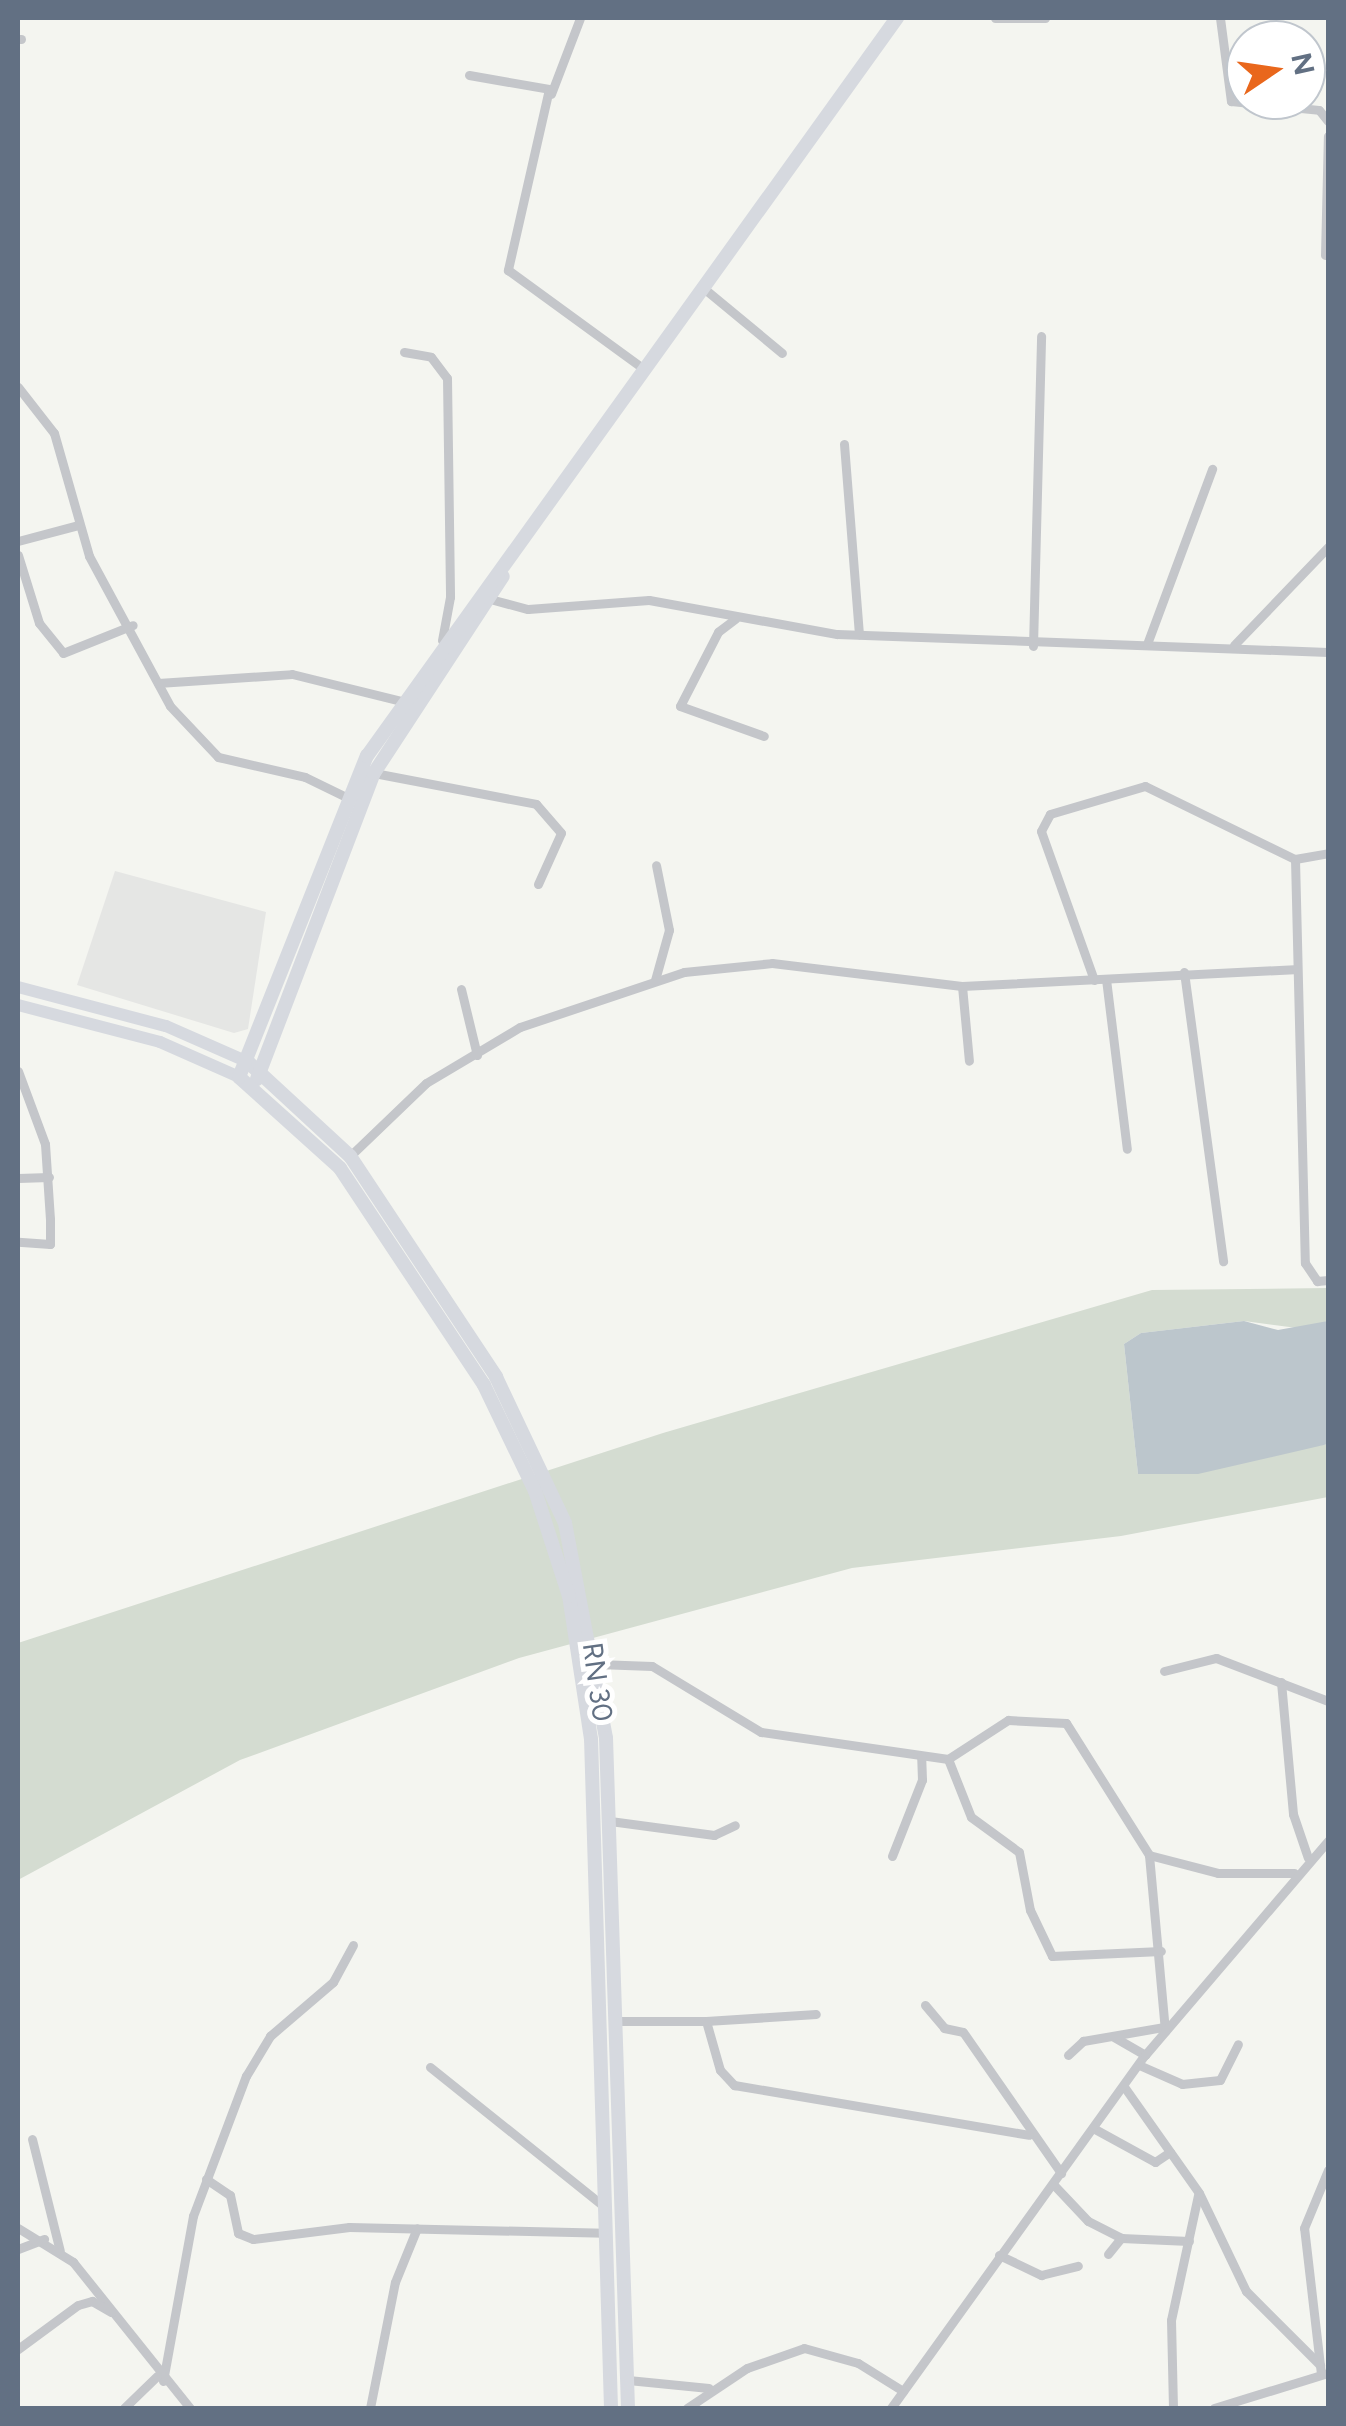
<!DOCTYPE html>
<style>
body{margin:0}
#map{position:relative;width:1346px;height:2426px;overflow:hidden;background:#f4f5f0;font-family:Figtree,sans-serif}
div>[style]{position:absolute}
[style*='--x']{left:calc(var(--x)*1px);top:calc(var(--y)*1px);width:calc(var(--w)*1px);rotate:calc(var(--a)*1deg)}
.built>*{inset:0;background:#e5e6e4}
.green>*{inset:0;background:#d4dcd1}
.water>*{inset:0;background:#bcc6cc}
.street>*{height:9px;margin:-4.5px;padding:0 4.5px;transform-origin:4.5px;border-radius:4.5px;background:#c4c6ca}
.secondary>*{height:12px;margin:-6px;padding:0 6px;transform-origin:6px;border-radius:6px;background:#d6d9df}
.primary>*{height:14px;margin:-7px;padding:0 7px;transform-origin:7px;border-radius:7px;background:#d6d9df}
span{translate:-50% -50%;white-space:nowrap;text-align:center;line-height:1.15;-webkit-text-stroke:10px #fff;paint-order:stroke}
.street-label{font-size:28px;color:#627083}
.frame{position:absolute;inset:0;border:20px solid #627083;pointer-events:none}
.north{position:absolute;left:1226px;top:20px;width:100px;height:100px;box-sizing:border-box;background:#fff;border:2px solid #c0c6cd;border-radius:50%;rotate:77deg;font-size:28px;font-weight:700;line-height:40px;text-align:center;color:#627083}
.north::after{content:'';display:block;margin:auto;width:35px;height:45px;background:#e9671c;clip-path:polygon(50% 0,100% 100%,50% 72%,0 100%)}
</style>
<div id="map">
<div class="built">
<i style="clip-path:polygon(115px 871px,266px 912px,248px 1029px,234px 1033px,77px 985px)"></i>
</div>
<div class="green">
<i style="clip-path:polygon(1328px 1288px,1328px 1321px,1305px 1329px,1244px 1321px,1141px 1333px,1124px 1344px,1138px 1474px,1328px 1444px,1328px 1497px,1121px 1536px,852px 1568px,519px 1658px,240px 1760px,18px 1880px,18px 1643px,663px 1433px,1152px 1290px)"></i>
</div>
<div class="water">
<i style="clip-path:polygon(1244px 1321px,1278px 1330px,1328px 1321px,1328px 1444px,1198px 1474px,1138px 1474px,1124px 1344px,1141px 1333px)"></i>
</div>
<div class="street">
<i style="--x:995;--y:18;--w:50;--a:0"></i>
<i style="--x:1220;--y:18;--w:84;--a:82.5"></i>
<i style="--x:1231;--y:101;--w:88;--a:5.8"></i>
<i style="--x:1319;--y:110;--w:14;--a:51"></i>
<i style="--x:18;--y:39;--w:3;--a:0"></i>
<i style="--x:469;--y:75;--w:81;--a:9.9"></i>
<i style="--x:549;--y:89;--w:186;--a:102.8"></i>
<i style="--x:508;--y:270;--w:165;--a:36.1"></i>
<i style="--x:551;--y:94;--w:81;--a:-69.1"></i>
<i style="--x:1325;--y:255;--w:119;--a:-88.6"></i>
<i style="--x:701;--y:286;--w:105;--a:39.6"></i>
<i style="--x:404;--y:352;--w:27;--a:10"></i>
<i style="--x:431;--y:357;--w:26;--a:53"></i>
<i style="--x:447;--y:378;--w:219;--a:89.2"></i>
<i style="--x:450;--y:597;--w:44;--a:100.5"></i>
<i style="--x:18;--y:387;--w:58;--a:52"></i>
<i style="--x:54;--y:433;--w:128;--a:74.1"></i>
<i style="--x:89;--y:556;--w:170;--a:61.6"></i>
<i style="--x:170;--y:706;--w:70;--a:46.7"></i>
<i style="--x:218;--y:757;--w:89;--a:12.9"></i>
<i style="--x:305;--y:777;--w:48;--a:26"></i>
<i style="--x:844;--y:444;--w:191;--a:85.5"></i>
<i style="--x:18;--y:541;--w:62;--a:-14.9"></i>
<i style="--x:18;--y:555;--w:71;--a:72.8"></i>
<i style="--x:39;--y:623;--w:38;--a:51"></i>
<i style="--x:63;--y:653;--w:75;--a:-21.8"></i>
<i style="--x:490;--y:599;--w:39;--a:15"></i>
<i style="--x:528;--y:609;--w:121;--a:-4.3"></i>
<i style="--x:649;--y:600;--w:191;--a:10.3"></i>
<i style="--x:837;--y:634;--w:491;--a:2.1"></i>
<i style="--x:735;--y:619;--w:21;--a:143"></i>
<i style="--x:718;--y:632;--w:83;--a:117.2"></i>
<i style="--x:680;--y:706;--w:89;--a:19.7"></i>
<i style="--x:1147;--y:644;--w:187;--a:-69.6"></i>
<i style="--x:1234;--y:645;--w:136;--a:-46.2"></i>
<i style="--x:1033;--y:646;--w:310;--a:-88.5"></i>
<i style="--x:158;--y:683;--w:134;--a:-3.8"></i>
<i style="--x:292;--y:674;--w:112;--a:13.9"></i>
<i style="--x:374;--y:773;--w:165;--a:10.8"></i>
<i style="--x:536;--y:804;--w:38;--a:49"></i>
<i style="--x:561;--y:833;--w:56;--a:114.3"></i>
<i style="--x:1295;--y:859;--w:404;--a:88.6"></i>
<i style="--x:1305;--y:1263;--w:22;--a:56"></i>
<i style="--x:1317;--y:1281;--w:11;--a:-5"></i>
<i style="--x:1184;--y:972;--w:292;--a:82.3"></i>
<i style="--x:1106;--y:979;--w:171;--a:83"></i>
<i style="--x:655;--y:980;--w:52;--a:-74.4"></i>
<i style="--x:669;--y:930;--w:66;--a:-101.3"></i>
<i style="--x:1094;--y:980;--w:158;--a:-109.6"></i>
<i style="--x:1041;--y:831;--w:19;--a:-62"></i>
<i style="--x:1050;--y:814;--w:99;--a:-16.4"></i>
<i style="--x:1145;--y:786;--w:167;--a:26"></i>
<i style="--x:1295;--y:859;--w:34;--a:-10"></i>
<i style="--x:962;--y:986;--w:75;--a:84.7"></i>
<i style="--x:461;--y:989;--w:68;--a:76.4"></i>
<i style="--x:18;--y:1071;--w:78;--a:69.7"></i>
<i style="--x:45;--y:1144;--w:75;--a:86.2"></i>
<i style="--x:50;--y:1219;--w:25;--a:90"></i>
<i style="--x:50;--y:1244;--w:32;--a:-176"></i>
<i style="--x:350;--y:1156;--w:105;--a:-43.8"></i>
<i style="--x:426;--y:1083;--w:109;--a:-30.8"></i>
<i style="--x:520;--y:1027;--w:173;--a:-18.5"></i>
<i style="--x:684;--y:972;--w:88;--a:-5.8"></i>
<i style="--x:772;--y:963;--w:191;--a:6.9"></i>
<i style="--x:962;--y:986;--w:332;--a:-2.9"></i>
<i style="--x:18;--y:1178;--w:31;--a:-2"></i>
<i style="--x:597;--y:1664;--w:55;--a:2.1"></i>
<i style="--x:652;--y:1666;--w:127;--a:31.2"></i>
<i style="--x:761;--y:1732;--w:189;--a:8.2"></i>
<i style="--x:948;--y:1759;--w:72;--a:-33"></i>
<i style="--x:1008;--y:1720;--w:58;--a:3"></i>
<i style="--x:1066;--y:1723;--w:156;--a:57.8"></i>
<i style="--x:1149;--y:1855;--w:177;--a:84.8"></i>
<i style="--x:1164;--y:1671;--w:54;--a:-14"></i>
<i style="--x:1216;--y:1658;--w:120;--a:21"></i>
<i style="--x:1281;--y:1682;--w:133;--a:84.8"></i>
<i style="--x:1293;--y:1814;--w:46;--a:71.2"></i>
<i style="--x:948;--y:1759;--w:62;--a:68.4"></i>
<i style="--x:971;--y:1817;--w:59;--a:36.1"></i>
<i style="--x:1019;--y:1852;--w:59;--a:79.3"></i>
<i style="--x:1030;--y:1910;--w:51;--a:64.4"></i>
<i style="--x:1052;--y:1956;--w:109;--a:-2.6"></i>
<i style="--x:610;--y:1821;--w:105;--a:7.7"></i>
<i style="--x:714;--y:1835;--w:23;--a:-25"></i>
<i style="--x:1149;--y:1855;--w:71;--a:14.6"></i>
<i style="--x:1218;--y:1873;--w:76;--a:0"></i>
<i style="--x:892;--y:1856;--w:82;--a:-68.5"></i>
<i style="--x:922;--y:1780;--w:24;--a:-92"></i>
<i style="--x:925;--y:2005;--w:30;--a:50"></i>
<i style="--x:944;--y:2028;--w:19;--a:12"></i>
<i style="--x:963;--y:2032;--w:172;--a:55.2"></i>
<i style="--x:614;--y:2021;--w:92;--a:0"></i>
<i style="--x:706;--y:2021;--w:51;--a:74.1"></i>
<i style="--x:720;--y:2070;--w:21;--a:47"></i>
<i style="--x:734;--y:2085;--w:299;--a:9.6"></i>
<i style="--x:706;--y:2021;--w:110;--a:-3.6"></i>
<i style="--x:1114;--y:2037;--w:36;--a:30"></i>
<i style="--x:1068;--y:2055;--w:21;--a:-43"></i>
<i style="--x:1083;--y:2041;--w:81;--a:-9.9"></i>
<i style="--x:1139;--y:2065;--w:47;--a:23.8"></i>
<i style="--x:1182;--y:2084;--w:38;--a:-6"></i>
<i style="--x:1220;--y:2080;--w:40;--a:-63.4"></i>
<i style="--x:430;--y:2067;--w:219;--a:38.7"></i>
<i style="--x:1125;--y:2088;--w:128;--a:54.8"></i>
<i style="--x:1199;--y:2193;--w:109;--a:64.4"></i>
<i style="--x:1246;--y:2291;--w:105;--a:45"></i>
<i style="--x:1093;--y:2128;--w:71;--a:28.7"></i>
<i style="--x:1155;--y:2162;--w:18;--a:-34"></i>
<i style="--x:32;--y:2139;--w:115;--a:76"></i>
<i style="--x:206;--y:2179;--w:29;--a:34"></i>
<i style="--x:230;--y:2195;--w:39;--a:78"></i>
<i style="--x:238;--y:2233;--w:16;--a:22"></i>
<i style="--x:253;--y:2239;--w:97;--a:-7.1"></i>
<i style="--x:349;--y:2227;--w:255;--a:1.3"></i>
<i style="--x:1053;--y:2184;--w:51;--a:46.6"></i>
<i style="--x:1088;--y:2221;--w:37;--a:27"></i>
<i style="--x:1121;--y:2238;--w:68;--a:2.5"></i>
<i style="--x:18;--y:2228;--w:65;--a:31.7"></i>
<i style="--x:73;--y:2262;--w:187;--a:51.3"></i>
<i style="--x:18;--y:2249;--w:28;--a:-21"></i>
<i style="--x:1108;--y:2254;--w:21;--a:-51"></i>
<i style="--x:999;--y:2255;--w:47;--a:25.5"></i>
<i style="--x:1041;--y:2275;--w:38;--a:-14"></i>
<i style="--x:18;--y:2349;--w:74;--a:-36.3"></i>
<i style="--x:78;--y:2305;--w:15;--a:-16"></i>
<i style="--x:92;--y:2301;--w:22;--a:30"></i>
<i style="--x:1321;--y:2374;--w:147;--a:-96.6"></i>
<i style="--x:1304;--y:2228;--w:63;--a:-67.5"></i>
<i style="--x:628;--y:2380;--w:81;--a:5.6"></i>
<i style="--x:163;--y:2381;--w:168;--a:-79.7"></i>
<i style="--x:193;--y:2216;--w:150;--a:-69.3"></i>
<i style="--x:246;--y:2076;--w:47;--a:-59"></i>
<i style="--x:270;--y:2036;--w:83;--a:-40.6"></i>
<i style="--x:333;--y:1982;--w:42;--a:-61.6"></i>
<i style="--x:124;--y:2408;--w:46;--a:-44.1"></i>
<i style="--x:370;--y:2408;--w:128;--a:-78.8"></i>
<i style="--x:395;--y:2282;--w:58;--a:-67.8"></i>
<i style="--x:687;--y:2408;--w:72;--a:-33.7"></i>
<i style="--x:747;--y:2368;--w:60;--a:-19.3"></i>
<i style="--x:804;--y:2348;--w:56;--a:15.5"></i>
<i style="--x:858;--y:2363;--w:53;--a:31.9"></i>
<i style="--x:891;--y:2408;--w:435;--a:-54.3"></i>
<i style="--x:1145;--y:2055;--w:282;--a:-49.5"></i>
<i style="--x:1173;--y:2408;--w:88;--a:-91.3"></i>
<i style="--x:1171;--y:2320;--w:128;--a:-77.8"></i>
<i style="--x:1214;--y:2408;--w:119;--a:-17.1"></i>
</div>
<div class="secondary">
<i style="--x:18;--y:987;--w:153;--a:14.8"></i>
<i style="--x:166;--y:1026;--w:90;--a:23.7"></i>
<i style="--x:18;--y:1005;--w:147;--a:14.6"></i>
<i style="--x:160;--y:1042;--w:86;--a:23.9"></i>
</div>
<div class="primary">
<i style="--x:248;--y:1062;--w:139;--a:42.7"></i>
<i style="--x:350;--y:1156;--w:265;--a:56.5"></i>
<i style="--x:496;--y:1377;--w:161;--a:64.7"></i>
<i style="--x:565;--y:1523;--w:219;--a:79.2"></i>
<i style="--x:606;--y:1738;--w:670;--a:88.12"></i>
<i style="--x:257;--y:1079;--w:328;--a:-69.1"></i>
<i style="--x:374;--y:773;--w:235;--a:-56.8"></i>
<i style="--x:611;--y:2408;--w:669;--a:-91.71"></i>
<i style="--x:591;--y:1739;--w:145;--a:-98.7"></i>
<i style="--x:569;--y:1596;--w:110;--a:-107.9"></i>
<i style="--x:535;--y:1491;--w:118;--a:-115.7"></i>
<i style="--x:484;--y:1385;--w:260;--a:-123.6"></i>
<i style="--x:340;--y:1168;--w:136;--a:-138"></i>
<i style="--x:239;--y:1077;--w:346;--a:-68.3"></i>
<i style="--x:367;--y:756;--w:909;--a:-54.32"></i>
</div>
<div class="street-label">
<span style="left:598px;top:1682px;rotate:82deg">RN 30</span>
</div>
<div class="frame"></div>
<div class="north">N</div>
</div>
